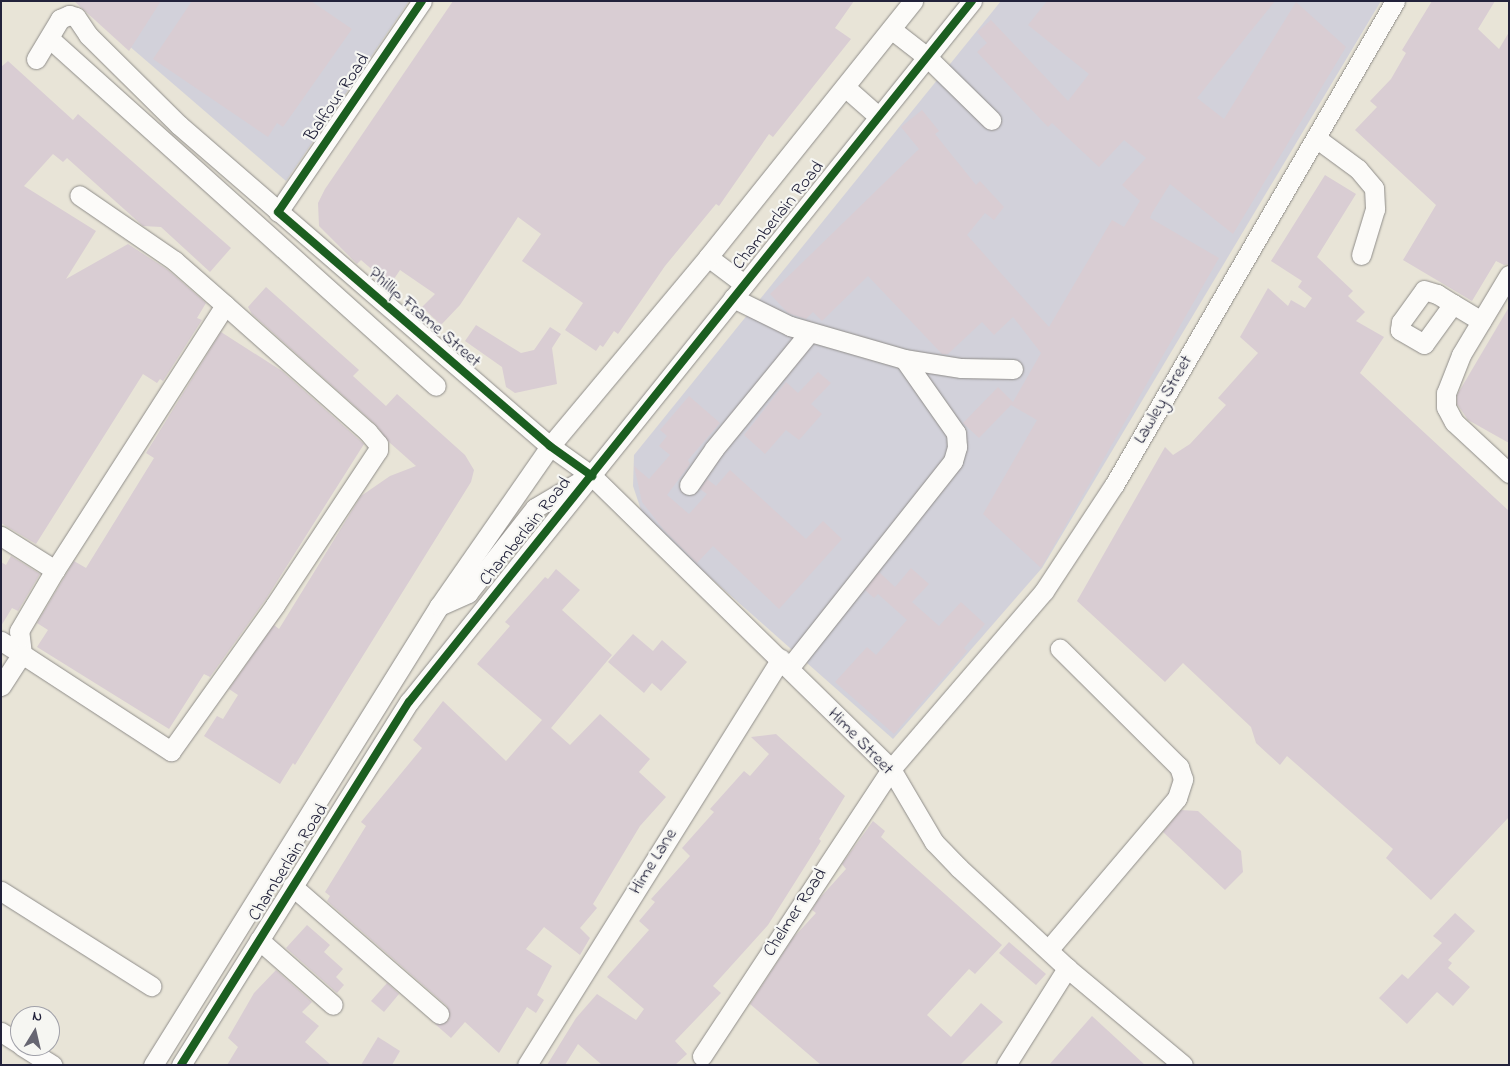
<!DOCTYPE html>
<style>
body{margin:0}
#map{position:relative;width:1510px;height:1066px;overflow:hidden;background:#e8e4d7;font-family:"Indie Flower",sans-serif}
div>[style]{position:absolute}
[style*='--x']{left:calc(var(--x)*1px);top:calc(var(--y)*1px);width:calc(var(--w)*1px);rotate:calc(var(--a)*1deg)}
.industrial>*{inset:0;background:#d2d1da}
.building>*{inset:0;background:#d9cdd3}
.roads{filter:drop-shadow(0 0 1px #8f8d8a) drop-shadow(0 0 1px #8f8d8a)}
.minor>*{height:19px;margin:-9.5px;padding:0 9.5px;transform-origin:9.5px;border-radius:9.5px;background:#fcfbf9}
.cycleway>*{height:8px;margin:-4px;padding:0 4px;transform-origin:4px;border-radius:4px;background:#1b5e20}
span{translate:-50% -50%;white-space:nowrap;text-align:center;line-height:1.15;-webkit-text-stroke:4.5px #f6f6f2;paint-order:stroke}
.street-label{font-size:18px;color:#22223b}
.frame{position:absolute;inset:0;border:2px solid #22223b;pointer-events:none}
.north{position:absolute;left:10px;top:1006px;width:50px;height:50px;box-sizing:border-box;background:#f6f6f2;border:1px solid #a1a1a9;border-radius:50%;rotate:9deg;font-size:14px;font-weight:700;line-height:20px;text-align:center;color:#22223b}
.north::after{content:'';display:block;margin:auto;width:18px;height:22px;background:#676672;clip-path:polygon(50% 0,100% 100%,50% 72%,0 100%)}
</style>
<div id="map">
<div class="industrial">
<i style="clip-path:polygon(77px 1px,409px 1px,286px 181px)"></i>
<i style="clip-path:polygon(1001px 1px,1381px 1px,1042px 568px,893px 739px,644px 519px,633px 486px,634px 455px)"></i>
</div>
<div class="building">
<i style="clip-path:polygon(74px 1px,161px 1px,129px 51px)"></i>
<i style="clip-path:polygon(192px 1px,311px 1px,352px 29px,283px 127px,277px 123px,268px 137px,153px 59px)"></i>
<i style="clip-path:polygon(453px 1px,854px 1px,835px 28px,851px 39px,773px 137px,769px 134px,719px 206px,716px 204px,665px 266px,618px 334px,614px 331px,603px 347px,600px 345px,596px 351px,565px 330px,583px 303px,522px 261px,541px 234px,518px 217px,460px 305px,441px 325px,422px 307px,435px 294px,400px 270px,390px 285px,361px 260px,357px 264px,319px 226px,318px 203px,325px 189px)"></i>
<i style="clip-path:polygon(1047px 1px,1275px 1px,1197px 98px,1224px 119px,1296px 2px,1346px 47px,1233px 234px,1170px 184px,1152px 213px,1150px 218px,1219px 258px,1041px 568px,983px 514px,1037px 420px,1011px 405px,979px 438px,963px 423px,998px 387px,1013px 402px,1041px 353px,1013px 317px,994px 335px,982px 322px,948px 354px,942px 354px,868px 276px,822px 321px,813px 312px,806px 319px,788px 313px,770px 294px,919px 149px,901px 127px,922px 110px,939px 131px,935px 134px,976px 185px,980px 181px,1004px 207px,994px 220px,985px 213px,967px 235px,1049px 327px,1112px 220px,1124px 227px,1140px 201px,1122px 185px,1146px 158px,1124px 140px,1099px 167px,1052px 123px,1048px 127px,977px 52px,987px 43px,977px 32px,991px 20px,1068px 101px,1089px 74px,1028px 25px)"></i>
<i style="clip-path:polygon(1432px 1px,1495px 1px,1478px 29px,1499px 49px,1509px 32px,1509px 264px,1504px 265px,1496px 261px,1472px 301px,1403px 260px,1436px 205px,1355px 130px,1377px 107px,1370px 101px,1391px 79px,1406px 53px,1402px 50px)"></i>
<i style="clip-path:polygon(8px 61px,73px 120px,78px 114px,93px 127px,231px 248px,210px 272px,161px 227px,143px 226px,67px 158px,63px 162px,53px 154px,24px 186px,96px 231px,66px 279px,128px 244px,168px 270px,206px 303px,197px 318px,202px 320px,163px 381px,160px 379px,157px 383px,143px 374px,36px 544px,1px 523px,1px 67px)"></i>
<i style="clip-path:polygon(1325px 175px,1356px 194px,1317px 257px,1353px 291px,1348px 296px,1365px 312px,1356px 321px,1384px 337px,1360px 373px,1509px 511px,1509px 817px,1431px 900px,1386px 858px,1393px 849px,1287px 756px,1280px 765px,1256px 743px,1251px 727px,1183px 663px,1165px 682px,1077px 601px,1165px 447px,1173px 455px,1190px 444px,1226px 405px,1218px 398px,1258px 353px,1240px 337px,1268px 288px,1288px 306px,1291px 300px,1305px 308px,1312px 298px,1298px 287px,1302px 281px,1271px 261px)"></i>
<i style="clip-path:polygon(266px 287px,359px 370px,353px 376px,386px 406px,397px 394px,465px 455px,474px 470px,471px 482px,295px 765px,293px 763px,280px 784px,204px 736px,217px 716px,223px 719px,238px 695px,229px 689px,274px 625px,279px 629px,361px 496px,390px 476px,416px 466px,389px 442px,375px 424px,252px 314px,248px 307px)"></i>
<i style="clip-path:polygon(1509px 307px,1509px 443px,1468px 420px,1457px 404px,1457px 395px)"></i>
<i style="clip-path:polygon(476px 325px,521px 353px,534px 350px,550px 327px,561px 334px,552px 348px,557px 384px,515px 393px,506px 387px,502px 367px,465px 341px)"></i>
<i style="clip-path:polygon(221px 332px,282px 371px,364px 444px,266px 599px,210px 677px,204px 674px,169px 729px,37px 647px,48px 630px,37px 623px,74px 561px,86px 568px,154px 458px,146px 453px)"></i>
<i style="clip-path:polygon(818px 372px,831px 383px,811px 404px,822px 414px,799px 440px,786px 430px,765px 454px,744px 435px,786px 382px,798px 393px)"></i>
<i style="clip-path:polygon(689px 396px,720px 423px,688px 460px,690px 464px,667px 495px,689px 514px,707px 494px,700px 489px,707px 479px,716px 486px,730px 470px,806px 539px,823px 521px,842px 539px,779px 609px,713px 546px,697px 563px,664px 530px,642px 502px,634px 466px,649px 479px,670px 455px,659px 446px,667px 436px,660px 430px)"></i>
<i style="clip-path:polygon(11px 556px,40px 574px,18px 611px,12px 608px,1px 626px,1px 562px,6px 565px)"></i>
<i style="clip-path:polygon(911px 568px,929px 584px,912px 602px,939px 626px,961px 602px,985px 624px,964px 648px,967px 651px,894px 734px,835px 682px,867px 647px,876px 655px,907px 620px,878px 594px,874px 598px,865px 590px,879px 572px,895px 587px)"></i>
<i style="clip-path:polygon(556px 569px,580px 590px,562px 610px,612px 655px,551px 728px,570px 745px,600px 714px,650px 759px,639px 772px,666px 797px,640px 826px,593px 904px,597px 908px,580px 928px,590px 938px,580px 955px,544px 927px,526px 949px,552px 966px,537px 995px,544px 1000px,536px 1013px,527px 1007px,499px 1053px,465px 1022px,451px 1038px,435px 1024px,448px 1021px,450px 1016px,447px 1006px,327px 901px,330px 896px,325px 892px,366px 826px,361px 822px,422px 748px,413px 740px,443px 701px,506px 761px,542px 720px,477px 664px,510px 626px,505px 622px,545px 577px,548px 579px)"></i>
<i style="clip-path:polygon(633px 634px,653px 651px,662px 640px,687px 662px,661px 691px,652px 683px,644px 693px,608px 662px)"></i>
<i style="clip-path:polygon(776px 734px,845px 796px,819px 839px,821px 841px,768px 925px,713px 986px,721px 993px,675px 1041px,687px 1054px,675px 1065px,602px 1065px,578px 1044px,565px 1065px,547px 1065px,576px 1018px,597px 994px,636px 1020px,644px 1009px,607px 977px,649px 930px,639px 921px,655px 902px,651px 899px,690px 856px,682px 848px,714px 812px,710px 809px,744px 771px,750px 776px,769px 754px,751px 737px)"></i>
<i style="clip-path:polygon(1181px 810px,1198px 811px,1241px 851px,1243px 872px,1225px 890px,1163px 832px)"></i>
<i style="clip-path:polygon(873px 821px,885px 831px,881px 837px,1002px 945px,975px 974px,969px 969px,927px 1015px,951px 1037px,981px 1003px,1003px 1022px,960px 1065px,821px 1065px,750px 1004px,793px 938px,816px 913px,812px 910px,818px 900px,846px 869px,842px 864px)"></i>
<i style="clip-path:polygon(1455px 913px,1475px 931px,1448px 960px,1452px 963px,1448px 968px,1470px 987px,1453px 1006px,1437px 992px,1407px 1024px,1379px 998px,1402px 974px,1408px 979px,1442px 943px,1433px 936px)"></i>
<i style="clip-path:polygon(307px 925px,330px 945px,324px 952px,343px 969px,336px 977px,344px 985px,337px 993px,286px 948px)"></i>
<i style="clip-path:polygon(1009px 942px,1046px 974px,1036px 985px,999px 953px)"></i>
<i style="clip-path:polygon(276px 970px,312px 1002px,302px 1012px,319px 1026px,305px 1042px,331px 1065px,227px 1065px,238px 1047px,228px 1038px,254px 993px)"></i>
<i style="clip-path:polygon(387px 983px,399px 994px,384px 1012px,371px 1001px)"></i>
<i style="clip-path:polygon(1092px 1016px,1130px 1051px,1145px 1065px,1049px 1065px)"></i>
<i style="clip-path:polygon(378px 1037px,400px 1051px,392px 1065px,361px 1065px)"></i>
</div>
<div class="roads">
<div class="minor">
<i style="--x:891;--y:29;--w:46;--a:37.9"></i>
<i style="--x:927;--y:57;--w:90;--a:44.5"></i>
<i style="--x:49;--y:38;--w:520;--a:41.96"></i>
<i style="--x:36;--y:59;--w:47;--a:-59"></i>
<i style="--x:60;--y:19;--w:10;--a:-24"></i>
<i style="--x:69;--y:15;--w:7;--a:16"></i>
<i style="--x:76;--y:17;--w:22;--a:56"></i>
<i style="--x:88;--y:35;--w:128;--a:44.7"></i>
<i style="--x:179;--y:125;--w:491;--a:40.9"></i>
<i style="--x:550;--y:446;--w:52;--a:35.5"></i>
<i style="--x:592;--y:476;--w:419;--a:44.4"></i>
<i style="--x:891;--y:769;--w:85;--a:59.5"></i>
<i style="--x:934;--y:842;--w:36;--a:46"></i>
<i style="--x:959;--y:868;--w:147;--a:42.8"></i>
<i style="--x:1067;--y:968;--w:151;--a:39.9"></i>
<i style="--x:845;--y:87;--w:44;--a:41.3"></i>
<i style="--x:1316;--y:138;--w:52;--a:36.4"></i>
<i style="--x:1358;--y:169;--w:25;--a:50"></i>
<i style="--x:1374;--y:188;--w:21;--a:87"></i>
<i style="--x:1375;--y:209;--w:48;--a:106.9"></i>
<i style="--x:278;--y:212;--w:255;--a:-55.7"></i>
<i style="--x:708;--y:257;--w:45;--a:36.9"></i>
<i style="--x:1509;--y:275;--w:93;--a:121"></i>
<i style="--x:1461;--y:355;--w:41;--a:111.5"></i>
<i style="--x:1446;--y:393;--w:14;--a:90"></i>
<i style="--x:1446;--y:407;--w:17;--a:62"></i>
<i style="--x:1454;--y:422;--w:75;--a:42.8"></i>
<i style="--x:733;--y:298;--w:64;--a:26.2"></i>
<i style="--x:790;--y:326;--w:119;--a:16.1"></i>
<i style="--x:904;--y:359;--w:58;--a:9"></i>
<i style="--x:961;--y:368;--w:52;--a:1.1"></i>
<i style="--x:1453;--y:304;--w:49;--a:125.9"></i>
<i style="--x:1424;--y:344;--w:28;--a:-150"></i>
<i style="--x:1400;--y:330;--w:8;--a:-83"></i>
<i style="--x:1401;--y:322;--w:39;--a:-54"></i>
<i style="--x:1424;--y:290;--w:14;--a:17"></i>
<i style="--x:1437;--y:294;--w:19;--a:32"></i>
<i style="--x:1453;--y:304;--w:33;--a:31"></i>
<i style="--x:689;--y:485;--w:44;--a:-55.2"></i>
<i style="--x:714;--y:449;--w:150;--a:-50.7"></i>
<i style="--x:1;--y:536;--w:64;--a:32.2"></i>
<i style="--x:55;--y:570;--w:315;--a:-57.3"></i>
<i style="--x:225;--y:305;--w:67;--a:-138.7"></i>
<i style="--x:175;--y:261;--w:116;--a:-145.5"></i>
<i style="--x:439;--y:606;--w:32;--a:-24"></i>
<i style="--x:468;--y:593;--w:108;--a:-51.8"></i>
<i style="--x:535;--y:508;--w:59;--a:-30.5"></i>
<i style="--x:1;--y:641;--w:25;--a:32"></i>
<i style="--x:22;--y:654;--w:23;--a:-97"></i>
<i style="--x:19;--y:631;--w:71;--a:-59.5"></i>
<i style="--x:789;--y:668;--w:264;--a:-51.6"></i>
<i style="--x:953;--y:461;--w:15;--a:-74"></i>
<i style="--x:957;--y:447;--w:14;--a:-94"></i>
<i style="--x:956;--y:433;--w:90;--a:-125.1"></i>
<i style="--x:1;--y:686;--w:38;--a:-57"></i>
<i style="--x:22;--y:654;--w:178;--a:33.1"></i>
<i style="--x:171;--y:751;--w:179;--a:-54.5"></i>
<i style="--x:275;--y:605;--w:186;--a:-56.4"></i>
<i style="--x:378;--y:450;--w:6;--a:-90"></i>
<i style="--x:378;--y:444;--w:16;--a:-130"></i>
<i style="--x:368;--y:432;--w:191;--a:-138.4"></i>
<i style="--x:292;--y:886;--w:195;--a:41"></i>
<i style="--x:1;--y:891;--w:178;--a:32.3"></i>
<i style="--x:259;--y:940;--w:98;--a:41.3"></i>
<i style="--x:1049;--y:949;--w:198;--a:-49.7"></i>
<i style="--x:1177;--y:798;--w:20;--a:-72"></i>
<i style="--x:1183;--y:779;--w:13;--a:-108"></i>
<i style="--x:1179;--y:767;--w:168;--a:-135.2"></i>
<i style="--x:1;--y:1032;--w:22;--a:32"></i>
<i style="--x:22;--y:1046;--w:36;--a:32"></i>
<i style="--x:702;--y:1056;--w:344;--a:-56.6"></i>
<i style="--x:891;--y:769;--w:235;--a:-49.3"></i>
<i style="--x:1044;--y:591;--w:127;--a:-56.6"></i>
<i style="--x:1114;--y:485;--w:560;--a:-59.86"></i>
<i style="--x:153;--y:1065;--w:541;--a:-58.07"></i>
<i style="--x:439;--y:606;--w:195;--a:-55.2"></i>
<i style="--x:550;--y:446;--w:246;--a:-50.1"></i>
<i style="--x:708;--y:257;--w:328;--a:-51.3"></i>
<i style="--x:181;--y:1065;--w:429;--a:-57.9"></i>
<i style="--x:409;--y:702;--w:899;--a:-51.23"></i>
<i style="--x:527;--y:1065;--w:479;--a:-58"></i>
<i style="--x:1006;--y:1065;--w:115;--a:-57.8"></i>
</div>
</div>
<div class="cycleway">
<i style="--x:422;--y:1;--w:255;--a:124.3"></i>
<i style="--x:278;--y:212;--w:359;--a:40.7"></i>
<i style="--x:550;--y:446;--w:52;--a:35.5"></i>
<i style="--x:181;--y:1065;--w:429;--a:-57.9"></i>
<i style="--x:409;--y:702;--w:899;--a:-51.23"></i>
</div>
<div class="street-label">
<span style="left:338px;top:98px;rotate:-56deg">Balfour Road</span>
<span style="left:779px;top:216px;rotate:-51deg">Chamberlain Road</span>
<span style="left:424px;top:318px;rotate:41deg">Phillip Frame Street</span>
<span style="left:1164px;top:400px;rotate:-60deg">Lawley Street</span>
<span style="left:526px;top:532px;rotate:-51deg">Chamberlain Road</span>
<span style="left:860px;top:742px;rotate:46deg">Hime Street</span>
<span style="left:654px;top:862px;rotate:-58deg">Hime Lane</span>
<span style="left:289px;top:863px;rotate:-58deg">Chamberlain Road</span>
<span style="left:796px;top:913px;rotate:-57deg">Chelmer Road</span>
</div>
<div class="frame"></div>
<div class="north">N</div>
</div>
